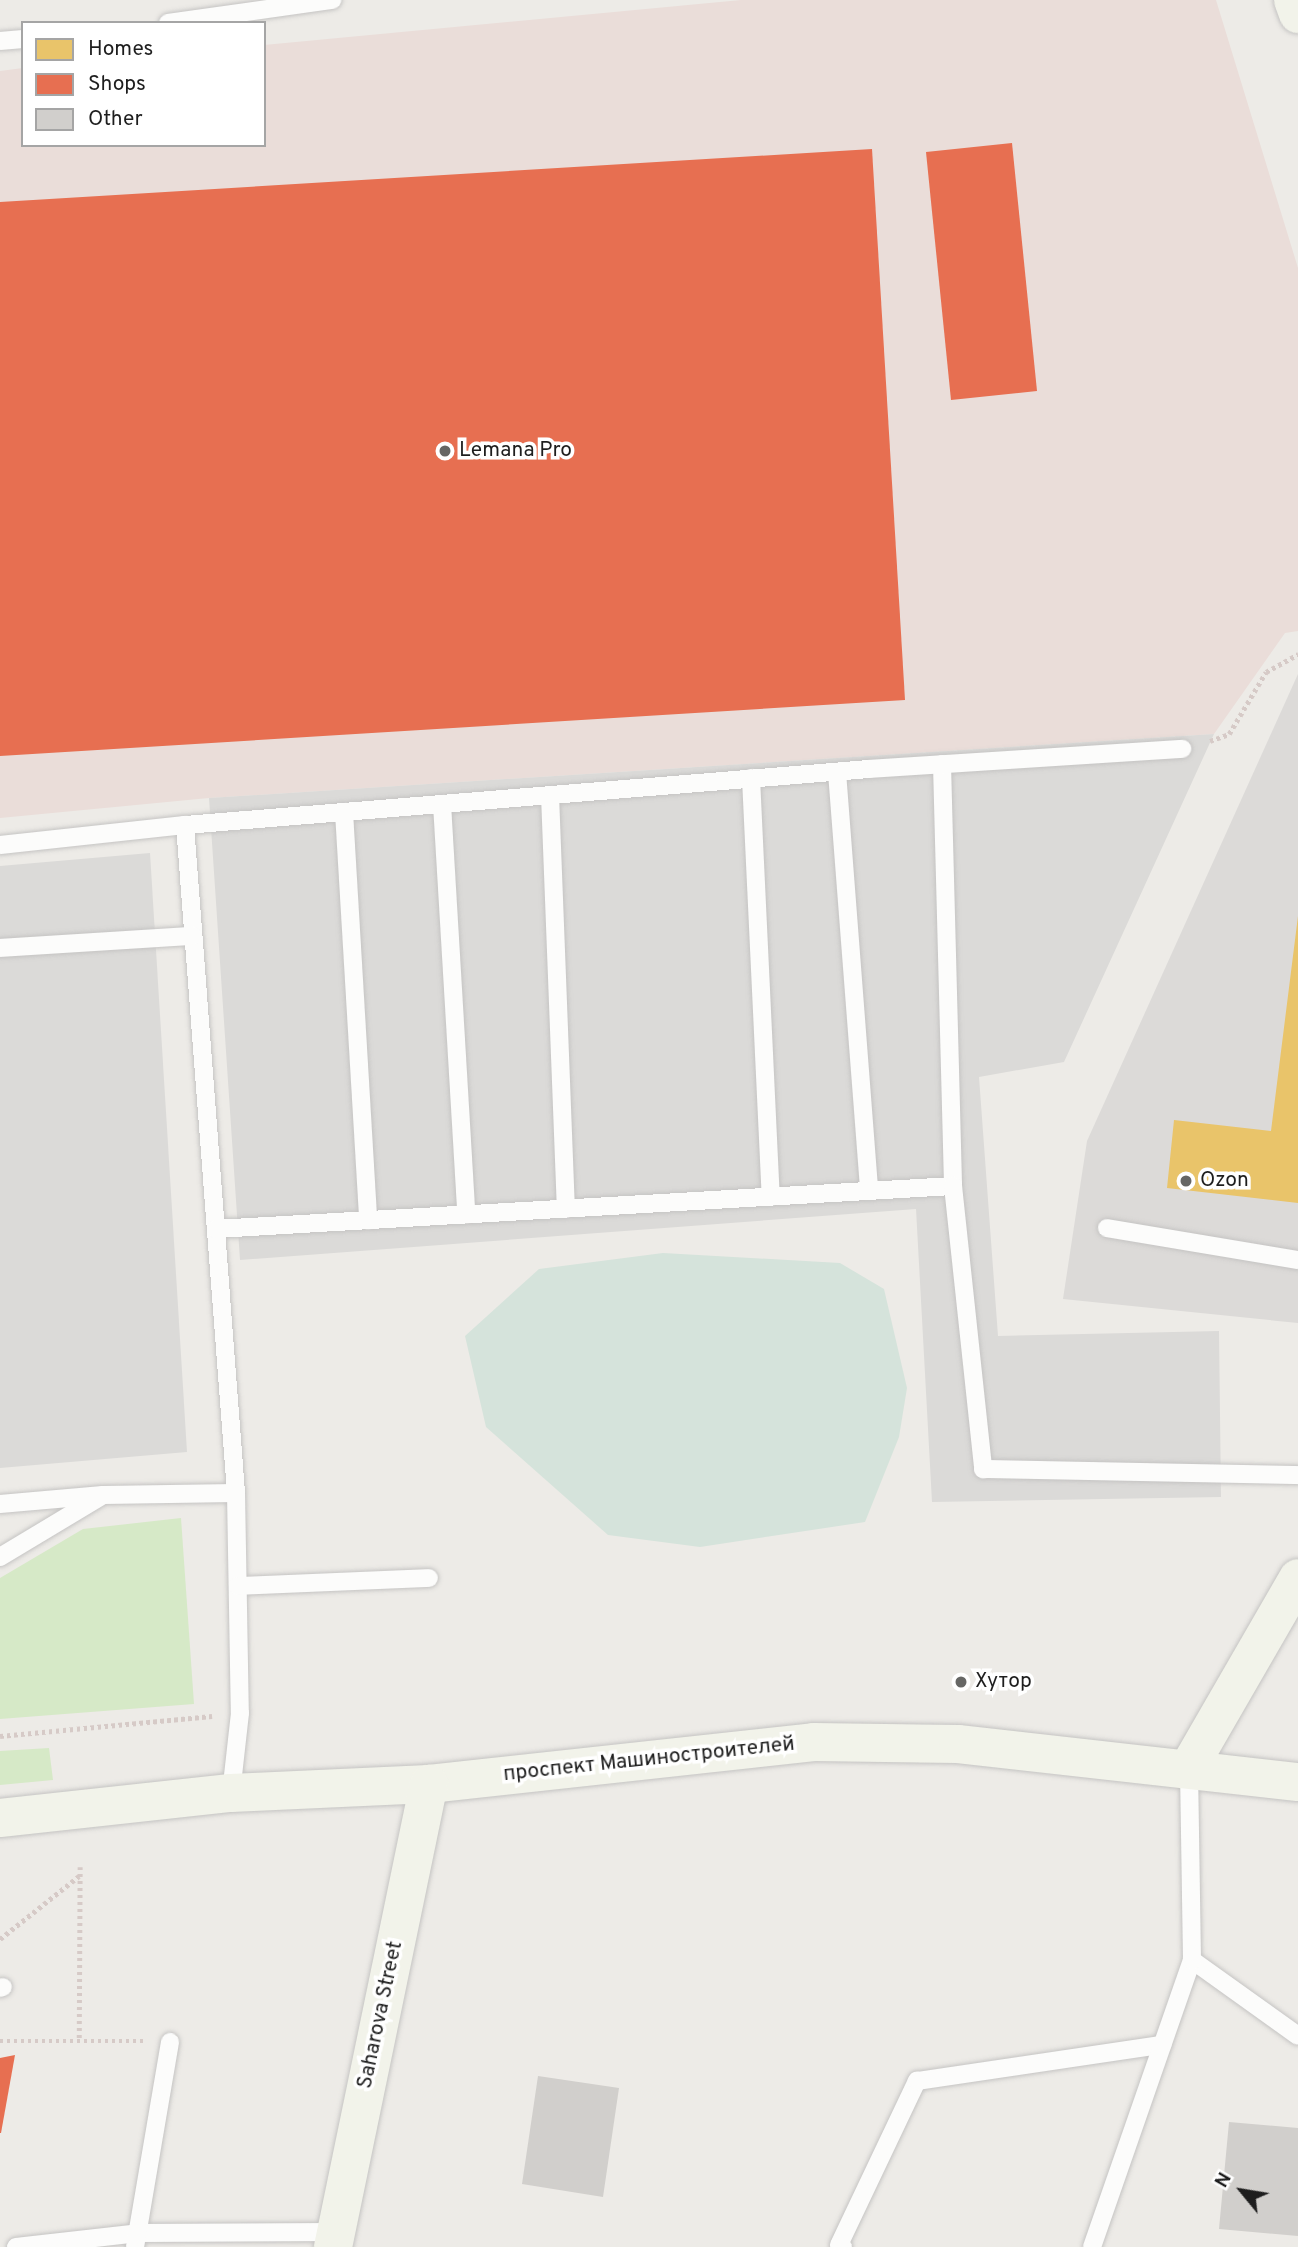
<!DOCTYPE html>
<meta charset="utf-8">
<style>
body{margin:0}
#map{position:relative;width:1298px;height:2247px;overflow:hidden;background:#edebe7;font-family:Overpass,sans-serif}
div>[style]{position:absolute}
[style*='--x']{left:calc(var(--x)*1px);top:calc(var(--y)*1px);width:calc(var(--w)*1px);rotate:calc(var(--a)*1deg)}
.residential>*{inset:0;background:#dcdad8}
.commercial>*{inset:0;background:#eaddd9}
.religious>*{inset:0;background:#dbdad8}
.grass>*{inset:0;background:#d6e9c7}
.wetland>*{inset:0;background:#d5e3db}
.homes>*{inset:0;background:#e9c46a}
.shops>*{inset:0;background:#e76f51}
.building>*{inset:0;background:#d1cfcc}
.path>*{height:4.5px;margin-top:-2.25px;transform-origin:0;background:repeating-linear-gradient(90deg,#d6cac7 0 3.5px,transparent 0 7px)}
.roads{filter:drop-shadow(0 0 2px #c5c4c3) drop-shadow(0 0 2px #c5c4c3)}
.lane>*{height:18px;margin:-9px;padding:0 9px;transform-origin:9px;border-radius:9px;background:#fcfcfb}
.secondary>*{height:38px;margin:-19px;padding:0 19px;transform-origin:19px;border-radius:19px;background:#f2f3ea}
.dots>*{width:19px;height:19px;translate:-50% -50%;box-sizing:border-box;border:4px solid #fff;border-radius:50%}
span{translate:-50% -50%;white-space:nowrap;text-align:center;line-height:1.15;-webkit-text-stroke:7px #fff;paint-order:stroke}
.poi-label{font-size:21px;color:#1e1e1e}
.left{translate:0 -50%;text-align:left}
.street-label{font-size:21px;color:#1e1e1e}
.legend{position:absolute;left:21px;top:21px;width:245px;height:126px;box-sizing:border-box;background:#fff;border:2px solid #a5a5a5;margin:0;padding:9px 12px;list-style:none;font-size:21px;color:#1e1e1e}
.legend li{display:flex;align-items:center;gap:14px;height:35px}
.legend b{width:35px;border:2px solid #a5a5a5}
.north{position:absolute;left:1207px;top:2156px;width:70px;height:70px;-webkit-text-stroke:5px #fff;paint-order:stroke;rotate:300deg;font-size:19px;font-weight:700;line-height:28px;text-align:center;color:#1e1e1e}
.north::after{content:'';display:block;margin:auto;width:24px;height:32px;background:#1e1e1e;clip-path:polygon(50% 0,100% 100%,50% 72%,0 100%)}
</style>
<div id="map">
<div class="residential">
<i style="clip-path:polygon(1298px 674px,1298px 1323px,1063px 1299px,1087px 1141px)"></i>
</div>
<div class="commercial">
<i style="clip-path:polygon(741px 0,1216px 0,1298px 268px,1298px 631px,1285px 633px,1214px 734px,209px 798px,0 818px,0 71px,23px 68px,23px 145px,264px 145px,264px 45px)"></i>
</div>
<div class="religious">
<i style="clip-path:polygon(1214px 734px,1064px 1062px,979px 1077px,998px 1336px,1219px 1331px,1221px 1497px,932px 1502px,916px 1209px,240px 1260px,209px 798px)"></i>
<i style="clip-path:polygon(150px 853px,187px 1452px,0 1468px,0 866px)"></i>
</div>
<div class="grass">
<i style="clip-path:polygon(181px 1518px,194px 1704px,0 1719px,0 1578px,83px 1529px)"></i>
<i style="clip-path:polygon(49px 1748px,53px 1780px,0 1785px,0 1751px)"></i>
</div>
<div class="wetland">
<i style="clip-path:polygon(663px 1253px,840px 1263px,884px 1289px,907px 1388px,899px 1437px,865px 1522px,700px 1547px,608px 1535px,486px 1427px,465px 1336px,539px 1269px)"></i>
</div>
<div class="homes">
<i style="clip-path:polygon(1298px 916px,1298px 1203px,1167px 1188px,1174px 1120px,1271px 1131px)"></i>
</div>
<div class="shops">
<i style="clip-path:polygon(1012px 143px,1037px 391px,951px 400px,926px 152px)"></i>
<i style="clip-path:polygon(872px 149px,905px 700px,0 756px,0 202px)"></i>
<i style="clip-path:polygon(15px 2055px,1px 2133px,0 2133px,0 2058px)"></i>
</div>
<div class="building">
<i style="clip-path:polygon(538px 2076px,619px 2088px,603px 2197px,522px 2184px)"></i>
<i style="clip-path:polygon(1229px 2122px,1298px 2128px,1298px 2236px,1219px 2229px)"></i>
</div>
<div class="path">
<i style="--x:1210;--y:741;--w:20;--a:-20"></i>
<i style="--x:1229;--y:734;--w:72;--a:-59.2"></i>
<i style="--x:1266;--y:672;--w:37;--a:-29"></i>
<i style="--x:0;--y:1736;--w:213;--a:-5.4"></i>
<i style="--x:0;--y:1939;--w:101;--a:-38.6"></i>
<i style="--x:79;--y:2038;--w:171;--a:-89.7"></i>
<i style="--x:0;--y:2041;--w:143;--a:0"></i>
</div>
<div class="roads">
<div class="lane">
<i style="--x:168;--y:23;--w:166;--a:-8"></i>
<i style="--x:0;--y:41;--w:23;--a:-5"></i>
<i style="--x:942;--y:764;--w:422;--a:88.5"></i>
<i style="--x:837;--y:772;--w:420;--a:85.6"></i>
<i style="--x:751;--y:778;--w:419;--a:87.3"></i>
<i style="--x:550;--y:795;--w:414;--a:87.8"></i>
<i style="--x:442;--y:804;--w:411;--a:86.6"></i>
<i style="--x:344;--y:812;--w:409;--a:86.6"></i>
<i style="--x:185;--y:825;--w:686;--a:-4.68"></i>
<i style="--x:869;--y:769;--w:314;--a:-3.7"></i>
<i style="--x:0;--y:845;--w:186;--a:-6.2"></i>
<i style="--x:185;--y:825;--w:670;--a:85.63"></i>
<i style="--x:0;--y:948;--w:193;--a:-3.6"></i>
<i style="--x:1107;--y:1228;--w:194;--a:9.5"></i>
<i style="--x:216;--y:1229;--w:738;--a:-3.34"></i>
<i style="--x:953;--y:1186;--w:285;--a:83.9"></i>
<i style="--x:983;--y:1469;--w:315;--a:1.1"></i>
<i style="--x:0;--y:1504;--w:103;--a:-5"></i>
<i style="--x:103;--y:1495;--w:133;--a:-0.9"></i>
<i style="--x:236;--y:1493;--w:220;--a:89"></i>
<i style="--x:240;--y:1713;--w:81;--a:96.4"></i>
<i style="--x:0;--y:1557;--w:117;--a:-31"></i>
<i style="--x:238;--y:1586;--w:191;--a:-2.4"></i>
<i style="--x:1192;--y:1960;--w:130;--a:35.6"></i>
<i style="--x:0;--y:1988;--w:3;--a:-18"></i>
<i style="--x:16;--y:2247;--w:123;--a:-6.5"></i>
<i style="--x:138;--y:2233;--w:198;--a:-0.3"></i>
<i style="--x:135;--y:2247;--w:208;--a:-80.3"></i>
<i style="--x:843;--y:2247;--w:4;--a:-153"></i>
<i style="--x:839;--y:2245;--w:182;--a:-64.6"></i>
<i style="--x:917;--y:2081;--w:248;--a:-8.4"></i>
<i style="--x:1092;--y:2247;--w:304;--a:-70.8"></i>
<i style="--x:1192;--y:1960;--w:193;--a:-90.9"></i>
</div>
<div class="secondary">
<i style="--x:1293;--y:0;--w:15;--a:70"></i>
<i style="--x:1189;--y:1767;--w:218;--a:-60"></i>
<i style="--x:0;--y:1818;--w:232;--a:-6.2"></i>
<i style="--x:231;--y:1793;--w:198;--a:-2.6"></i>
<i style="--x:429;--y:1784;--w:387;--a:-6.2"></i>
<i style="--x:814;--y:1742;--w:144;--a:0.8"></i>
<i style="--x:958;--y:1744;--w:342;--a:6.4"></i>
<i style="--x:333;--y:2247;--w:473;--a:-78.3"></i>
</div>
</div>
<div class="dots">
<i style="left:445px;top:451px;background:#666664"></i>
<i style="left:1186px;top:1181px;background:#666664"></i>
<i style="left:961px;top:1682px;background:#666664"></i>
</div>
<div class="poi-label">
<span class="left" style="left:459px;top:451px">Lemana Pro</span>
<span class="left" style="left:1200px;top:1181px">Ozon</span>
<span class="left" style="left:975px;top:1682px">Хутор</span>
</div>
<div class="street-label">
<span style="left:649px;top:1760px;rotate:-6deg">проспект Машиностроителей</span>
<span style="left:381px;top:2015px;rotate:-78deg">Saharova Street</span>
</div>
<ul class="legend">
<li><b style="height:19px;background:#e9c46a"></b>Homes</li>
<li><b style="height:19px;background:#e76f51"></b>Shops</li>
<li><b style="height:19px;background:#d1cfcc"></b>Other</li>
</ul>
<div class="north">N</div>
</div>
